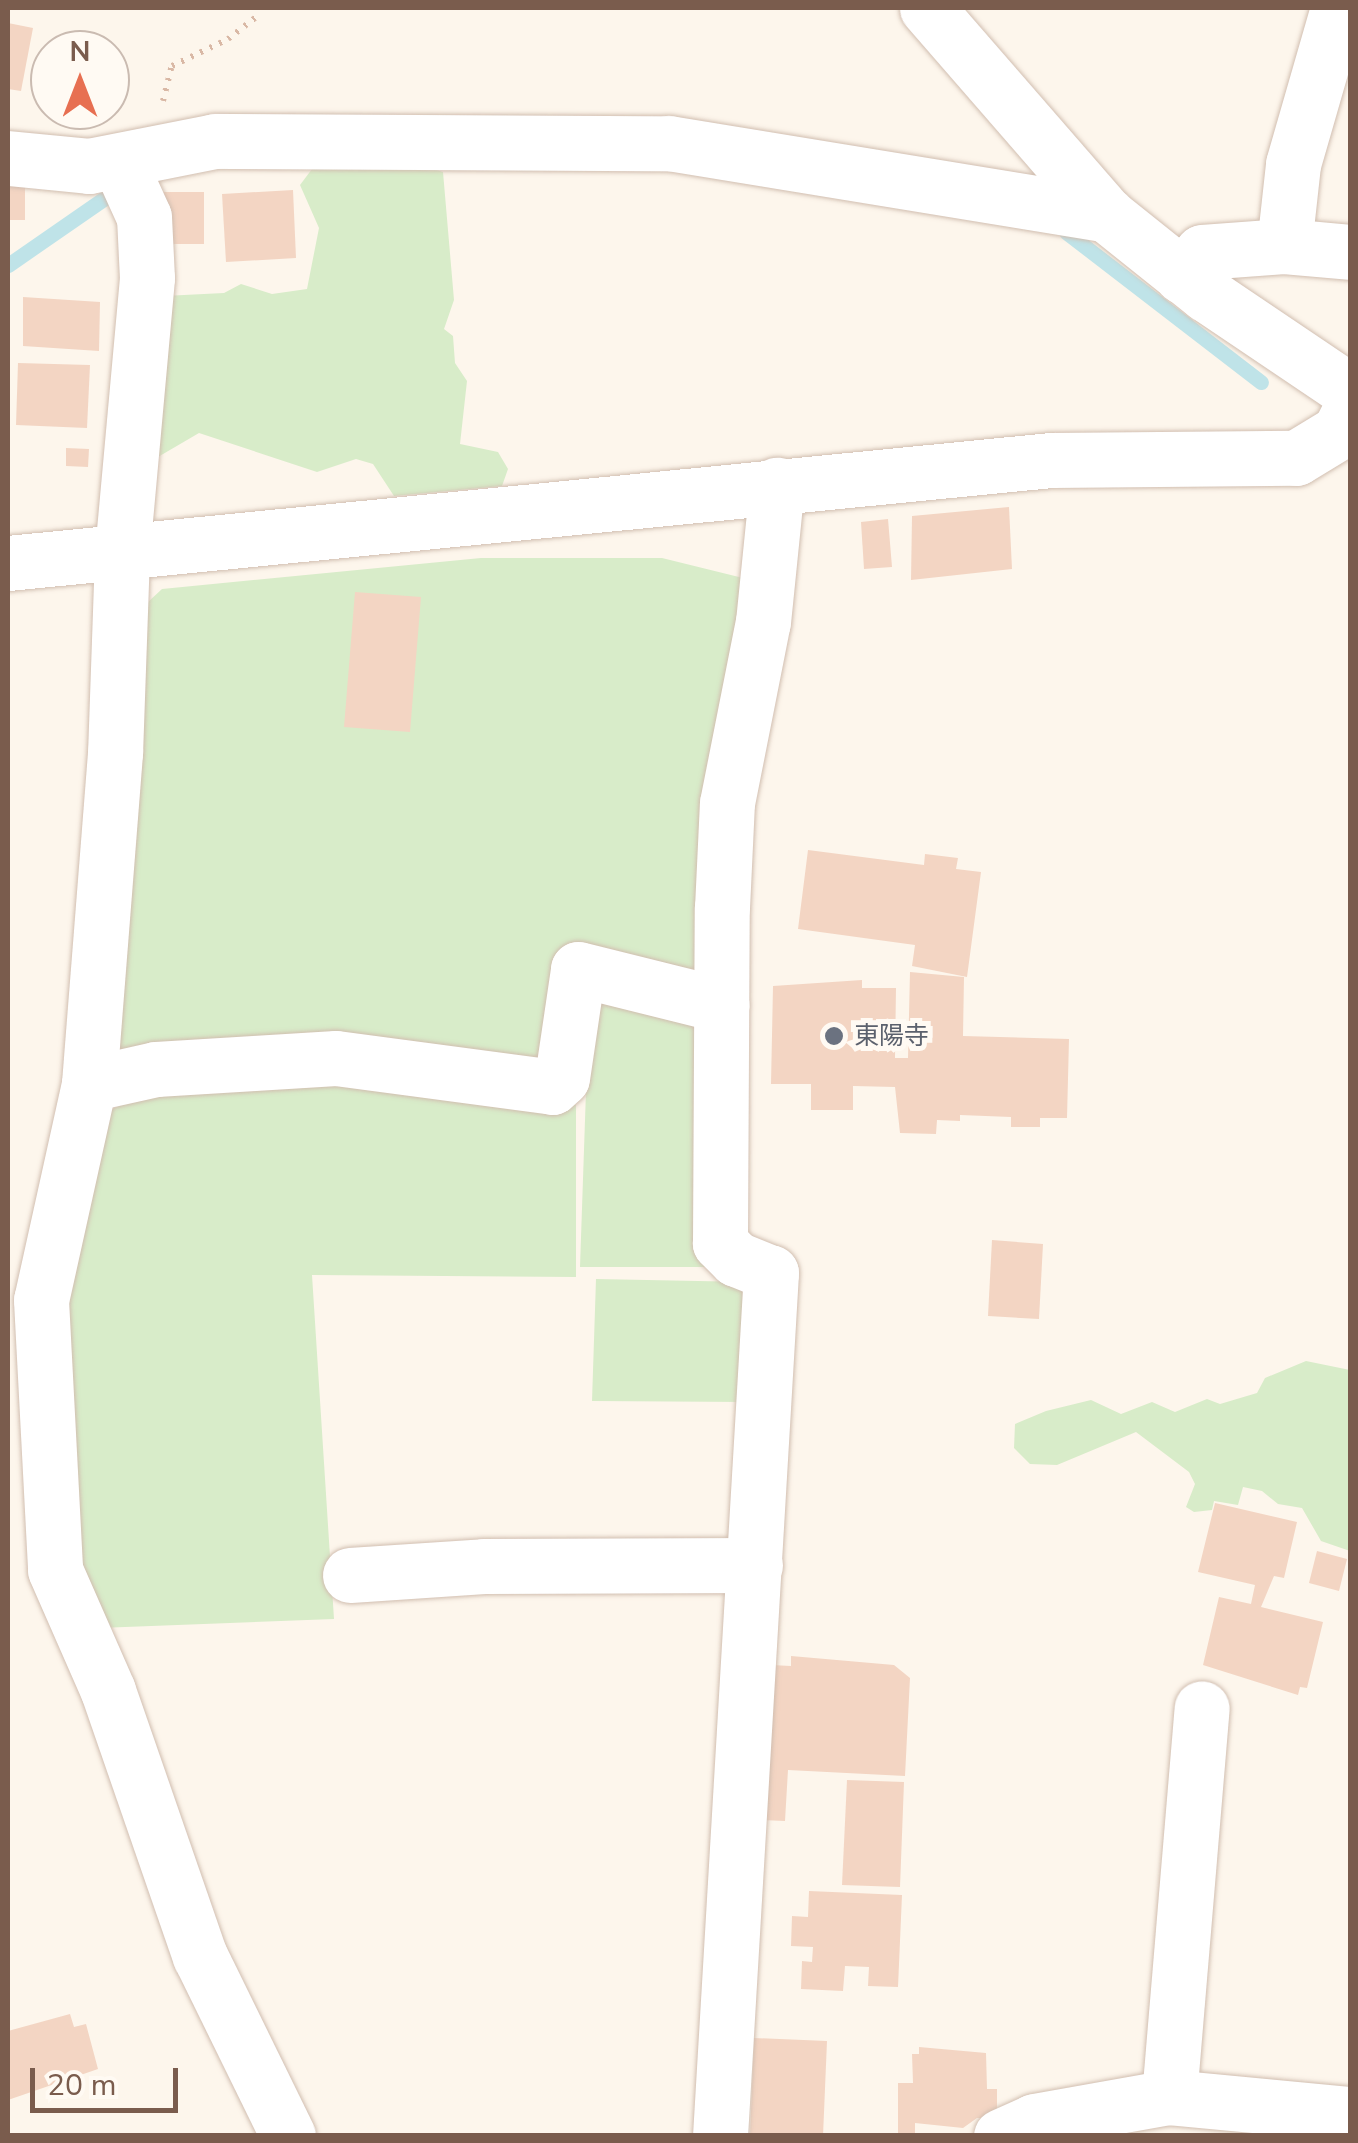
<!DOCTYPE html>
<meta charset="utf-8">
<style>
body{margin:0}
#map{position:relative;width:1358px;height:2143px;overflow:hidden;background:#fdf6ec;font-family:"Nunito Sans","Noto Sans JP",sans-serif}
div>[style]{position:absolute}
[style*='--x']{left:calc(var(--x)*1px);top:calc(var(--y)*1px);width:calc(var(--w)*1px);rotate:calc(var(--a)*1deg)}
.green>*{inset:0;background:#d8ecc9}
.stream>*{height:15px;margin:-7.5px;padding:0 7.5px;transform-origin:7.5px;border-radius:7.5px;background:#bfe3e8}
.building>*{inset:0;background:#f3d5c3}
.path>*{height:6px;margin-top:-3px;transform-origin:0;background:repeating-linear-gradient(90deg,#d9b8a5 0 2.5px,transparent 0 10.5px)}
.roads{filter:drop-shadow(0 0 2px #d1beb0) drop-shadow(0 0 2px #d1beb0)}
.minor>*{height:55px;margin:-27.5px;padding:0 27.5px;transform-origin:27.5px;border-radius:27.5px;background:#fff}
.dots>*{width:28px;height:28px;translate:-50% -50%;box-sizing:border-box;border:5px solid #fffaf3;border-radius:50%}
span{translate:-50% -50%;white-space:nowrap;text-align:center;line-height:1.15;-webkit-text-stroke:10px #fffaf3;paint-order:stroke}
.worship-label{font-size:25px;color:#5b616d}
.left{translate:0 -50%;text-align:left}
.frame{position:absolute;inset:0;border:10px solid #7a5c4d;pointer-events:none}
.north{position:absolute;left:30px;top:30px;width:100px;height:100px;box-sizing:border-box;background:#fffaf3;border:2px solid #cabbb1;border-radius:50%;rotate:0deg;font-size:28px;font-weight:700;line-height:40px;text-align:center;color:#7a5c4d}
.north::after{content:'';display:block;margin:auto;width:35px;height:45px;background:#e76f51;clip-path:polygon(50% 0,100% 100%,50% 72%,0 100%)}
.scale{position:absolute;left:30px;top:2068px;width:148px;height:45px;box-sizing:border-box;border:5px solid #7a5c4d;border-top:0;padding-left:12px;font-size:30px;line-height:35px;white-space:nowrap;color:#7a5c4d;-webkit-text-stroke:8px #fffaf3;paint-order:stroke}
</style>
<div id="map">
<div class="green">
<i style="clip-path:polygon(343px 164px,418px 164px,443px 172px,454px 300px,444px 329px,453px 336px,455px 363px,467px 381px,460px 444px,498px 452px,508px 469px,502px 486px,394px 496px,373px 464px,356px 459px,317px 472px,199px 433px,146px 464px,164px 296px,224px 293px,241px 284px,272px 294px,307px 289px,319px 228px,300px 185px,312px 169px)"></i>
<i style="clip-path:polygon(481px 558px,662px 558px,743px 578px,697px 969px,689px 981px,562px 952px,535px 1069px,118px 1055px,134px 615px,162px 589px)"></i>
<i style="clip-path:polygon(602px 995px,688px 1014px,709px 1035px,709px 1267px,580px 1267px,589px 1003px)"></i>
<i style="clip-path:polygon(328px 1075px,576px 1105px,576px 1277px,312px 1275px,334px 1619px,99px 1628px,73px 1557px,60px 1291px,96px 1118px,160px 1084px)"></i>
<i style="clip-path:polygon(596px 1279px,749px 1282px,745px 1402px,592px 1401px)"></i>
<i style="clip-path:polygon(1306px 1361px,1350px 1370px,1350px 1551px,1321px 1541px,1302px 1508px,1278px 1504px,1262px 1491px,1243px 1487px,1238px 1505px,1214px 1501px,1212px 1510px,1194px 1512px,1186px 1507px,1195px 1484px,1189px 1472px,1136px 1432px,1057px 1465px,1030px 1464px,1014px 1448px,1015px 1424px,1046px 1411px,1091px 1400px,1121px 1414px,1152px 1402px,1175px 1412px,1207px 1399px,1220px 1404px,1257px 1393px,1265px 1378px)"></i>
</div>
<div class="stream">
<i style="--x:1066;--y:232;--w:246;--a:37.6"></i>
<i style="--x:8;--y:265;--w:123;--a:-34.7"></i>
</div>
<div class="building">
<i style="clip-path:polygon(8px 23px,33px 28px,21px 91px,8px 89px)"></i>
<i style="clip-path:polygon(8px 182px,25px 182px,25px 220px,8px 220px)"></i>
<i style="clip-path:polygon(293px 190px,296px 258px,226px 262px,222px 194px)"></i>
<i style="clip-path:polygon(161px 192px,204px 192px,204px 244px,161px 244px)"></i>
<i style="clip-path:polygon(23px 297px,100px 302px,99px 351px,23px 346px)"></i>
<i style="clip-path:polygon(18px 363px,90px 365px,87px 428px,16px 425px)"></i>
<i style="clip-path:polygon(66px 448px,89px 449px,88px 467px,66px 466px)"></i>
<i style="clip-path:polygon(1009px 507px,1012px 569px,911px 580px,912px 516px)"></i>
<i style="clip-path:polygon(888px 519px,892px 567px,864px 569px,861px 522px)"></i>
<i style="clip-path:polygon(355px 592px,421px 597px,410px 732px,344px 727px)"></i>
<i style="clip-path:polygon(808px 850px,924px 865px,925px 854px,958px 858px,956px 869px,981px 872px,967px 977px,912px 966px,915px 945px,798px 929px)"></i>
<i style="clip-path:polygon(910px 972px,964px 977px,963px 1036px,1069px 1039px,1067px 1118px,1040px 1118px,1040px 1127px,1011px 1127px,1011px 1117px,960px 1115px,960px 1121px,937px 1120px,936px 1134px,900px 1133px,895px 1087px,853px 1086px,853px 1110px,811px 1110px,811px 1084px,771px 1084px,773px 986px,862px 980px,862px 988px,896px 988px,895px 1058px,908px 1058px)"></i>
<i style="clip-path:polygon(992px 1240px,1043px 1244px,1039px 1319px,988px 1316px)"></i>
<i style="clip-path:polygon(1215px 1503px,1297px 1522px,1284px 1578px,1274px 1576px,1261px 1607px,1323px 1622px,1307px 1688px,1300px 1687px,1298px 1695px,1203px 1665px,1219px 1597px,1251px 1604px,1255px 1585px,1198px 1572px)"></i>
<i style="clip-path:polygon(1317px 1551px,1347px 1559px,1339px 1591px,1309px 1583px)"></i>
<i style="clip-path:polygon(791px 1656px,894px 1665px,910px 1678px,905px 1776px,788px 1770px,785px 1821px,760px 1820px,771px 1665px,791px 1666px)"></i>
<i style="clip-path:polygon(847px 1780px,904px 1782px,900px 1887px,842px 1885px)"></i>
<i style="clip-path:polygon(809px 1891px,902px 1895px,898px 1987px,868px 1986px,869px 1967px,845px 1966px,843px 1991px,801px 1989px,802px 1961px,812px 1962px,813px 1947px,791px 1946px,792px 1916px,808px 1917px)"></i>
<i style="clip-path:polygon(70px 2014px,74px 2027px,86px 2024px,98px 2069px,8px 2100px,8px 2031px)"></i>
<i style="clip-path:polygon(754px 2038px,827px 2041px,823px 2136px,750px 2136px)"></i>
<i style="clip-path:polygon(919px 2047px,986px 2053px,987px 2089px,997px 2089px,997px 2118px,977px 2118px,963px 2128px,915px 2123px,915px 2133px,898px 2133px,898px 2083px,913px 2083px,912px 2054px,919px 2054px)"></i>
</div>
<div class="path">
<i style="--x:163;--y:101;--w:36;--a:-76"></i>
<i style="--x:172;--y:66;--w:62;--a:-25.7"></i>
<i style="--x:228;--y:39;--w:39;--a:-38"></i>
</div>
<div class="roads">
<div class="minor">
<i style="--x:927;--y:8;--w:274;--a:49"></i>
<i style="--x:1107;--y:215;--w:127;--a:38.6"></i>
<i style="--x:1206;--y:294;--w:174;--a:34"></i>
<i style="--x:8;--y:158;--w:81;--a:5.6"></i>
<i style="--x:89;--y:166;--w:128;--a:-11.2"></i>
<i style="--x:215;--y:141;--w:454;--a:0.3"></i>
<i style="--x:669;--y:143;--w:444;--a:9.3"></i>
<i style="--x:119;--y:162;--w:60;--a:65.6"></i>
<i style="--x:144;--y:217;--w:61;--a:87.2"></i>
<i style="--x:147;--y:278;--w:277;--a:95.2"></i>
<i style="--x:122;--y:554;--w:199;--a:92"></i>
<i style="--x:115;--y:753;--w:332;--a:94.5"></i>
<i style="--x:89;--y:1084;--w:221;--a:102.5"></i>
<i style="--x:41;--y:1300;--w:270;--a:87"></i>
<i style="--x:55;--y:1570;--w:132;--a:66.3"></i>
<i style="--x:108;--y:1691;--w:281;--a:70.9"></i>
<i style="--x:200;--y:1956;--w:200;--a:63.9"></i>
<i style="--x:1284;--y:246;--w:82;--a:-83.7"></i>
<i style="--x:1293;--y:164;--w:162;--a:-73.9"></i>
<i style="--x:1182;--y:276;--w:31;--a:-50"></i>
<i style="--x:1202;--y:252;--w:82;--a:-4.2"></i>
<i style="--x:1284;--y:246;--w:66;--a:5.2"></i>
<i style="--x:8;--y:563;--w:1048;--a:-5.64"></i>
<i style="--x:1051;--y:460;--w:245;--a:-0.5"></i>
<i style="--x:1296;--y:458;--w:50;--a:-31.2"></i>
<i style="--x:1339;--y:432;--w:25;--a:-63"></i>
<i style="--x:89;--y:1084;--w:69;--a:-12.6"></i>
<i style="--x:156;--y:1069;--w:180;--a:-3.5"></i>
<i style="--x:336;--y:1058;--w:218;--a:7.6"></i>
<i style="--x:552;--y:1087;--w:13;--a:-42"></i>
<i style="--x:562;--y:1078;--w:110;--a:-81.6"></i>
<i style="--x:578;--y:969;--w:148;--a:14"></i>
<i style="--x:350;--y:1575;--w:134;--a:-3.8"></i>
<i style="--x:484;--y:1566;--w:271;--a:-0.2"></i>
<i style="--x:1169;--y:2097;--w:390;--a:-85.2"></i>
<i style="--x:720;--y:2136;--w:865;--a:-86.62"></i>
<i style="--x:771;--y:1273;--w:38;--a:-158"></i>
<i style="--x:736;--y:1259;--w:23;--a:-135"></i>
<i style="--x:720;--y:1243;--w:335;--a:-89.7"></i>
<i style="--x:722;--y:908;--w:105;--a:-87.3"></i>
<i style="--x:727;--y:803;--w:185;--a:-78.8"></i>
<i style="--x:763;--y:622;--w:138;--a:-84.2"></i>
<i style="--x:1001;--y:2136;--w:36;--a:-24"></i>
<i style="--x:1034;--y:2121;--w:137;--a:-10.1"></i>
<i style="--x:1169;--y:2097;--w:182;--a:5.4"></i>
</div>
</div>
<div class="dots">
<i style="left:834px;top:1036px;background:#6b7280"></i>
</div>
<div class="worship-label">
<span class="left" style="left:854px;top:1036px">東陽寺</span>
</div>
<div class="frame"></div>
<div class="north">N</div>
<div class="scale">20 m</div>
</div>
